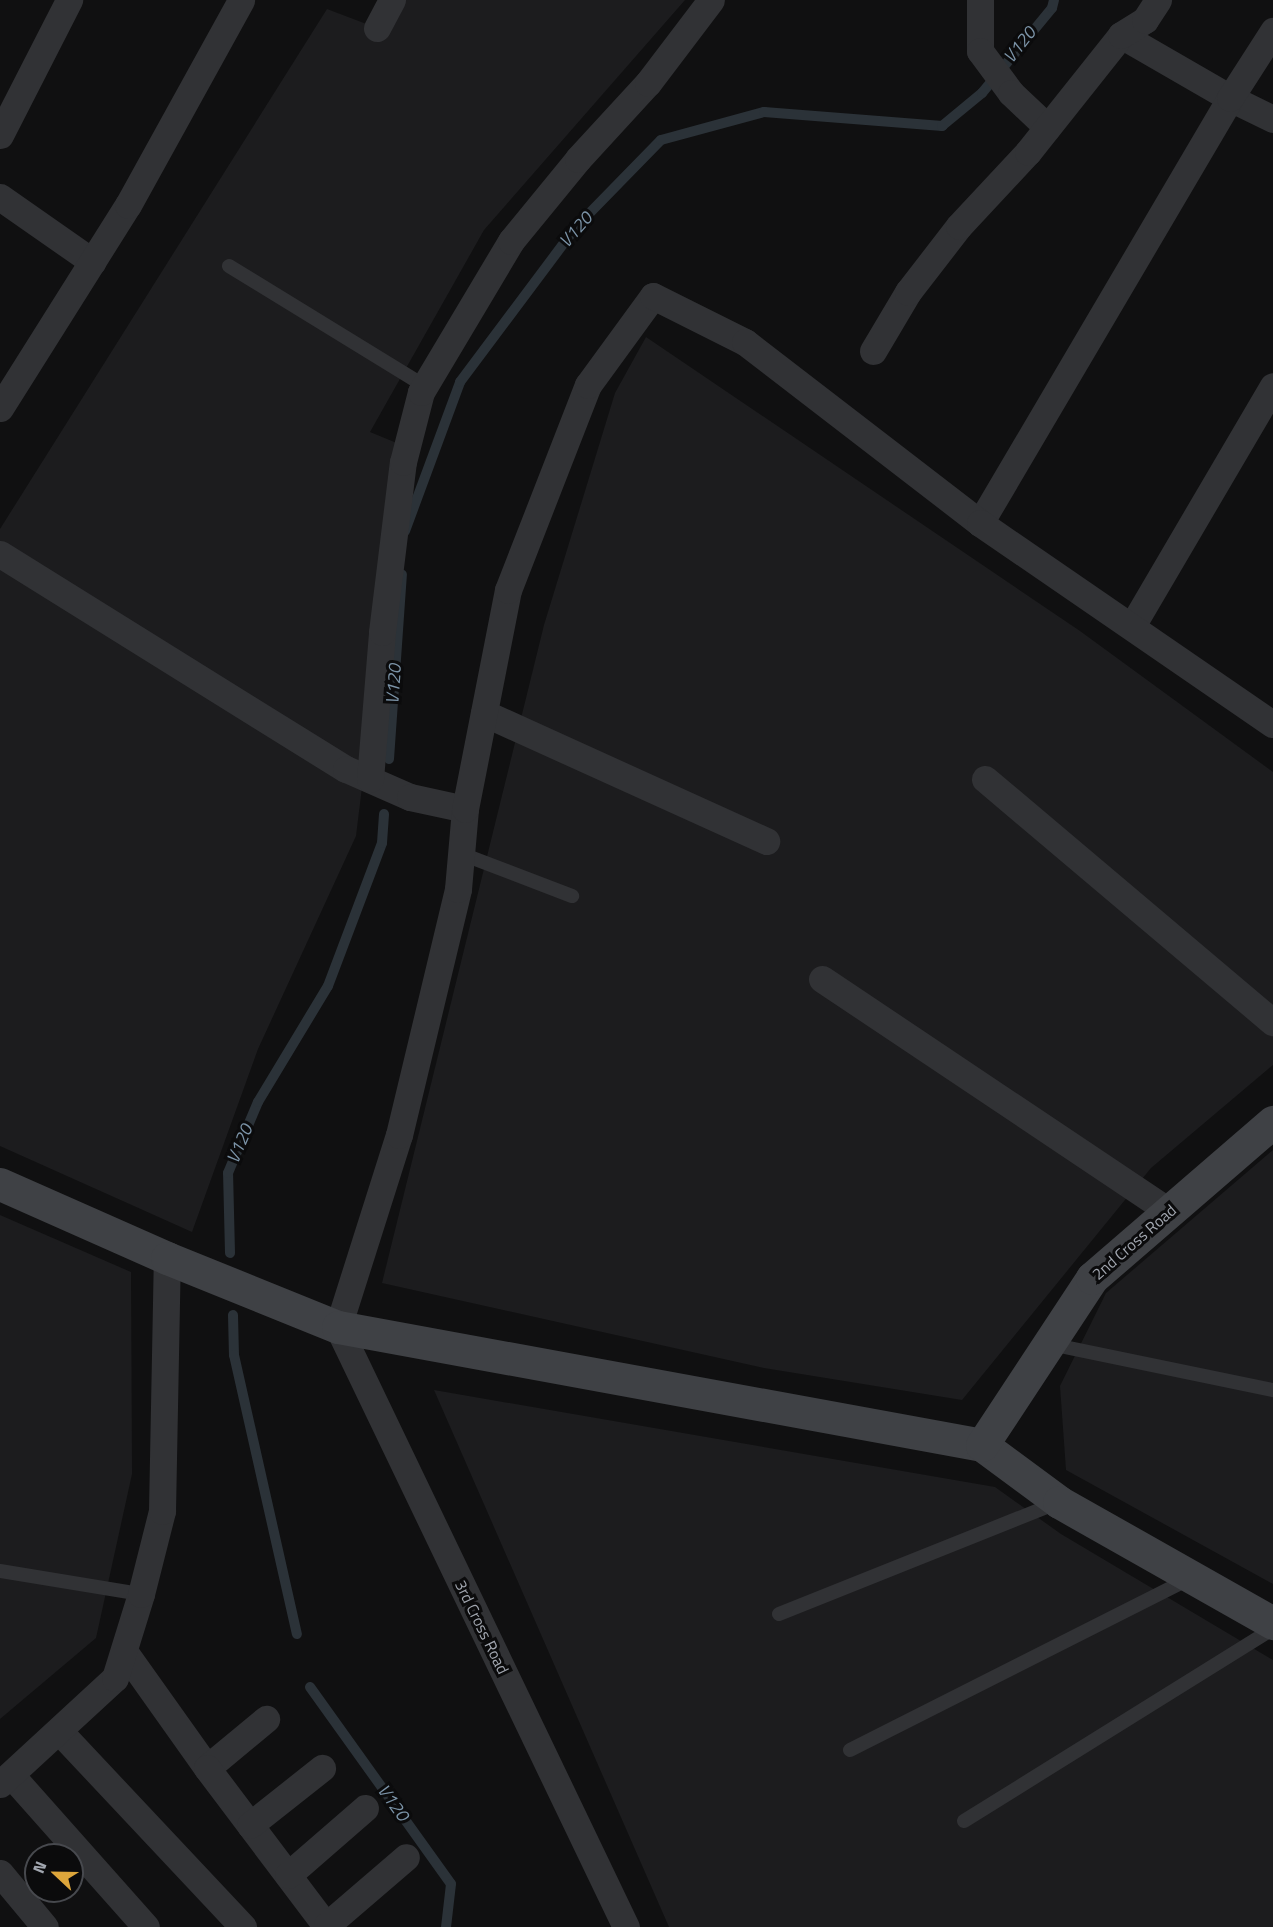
<!DOCTYPE html>
<style>
body{margin:0}
#map{position:relative;width:1273px;height:1927px;overflow:hidden;background:#101011;font-family:"Titillium Web",sans-serif}
div>[style]{position:absolute}
[style*='--x']{left:calc(var(--x)*1px);top:calc(var(--y)*1px);width:calc(var(--w)*1px);rotate:calc(var(--a)*1deg)}
.built>*{inset:0;background:#1c1c1e}
.stream>*{height:10px;margin:-5px;padding:0 5px;transform-origin:5px;border-radius:5px;background:#2b3238}
.lane>*{height:14px;margin:-7px;padding:0 7px;transform-origin:7px;border-radius:7px;background:#313235}
.street>*{height:27px;margin:-13.5px;padding:0 13.5px;transform-origin:13.5px;border-radius:13.5px;background:#313235}
.secondary>*{height:33px;margin:-16.5px;padding:0 16.5px;transform-origin:16.5px;border-radius:16.5px;background:#3f4145}
span{translate:-50% -50%;white-space:nowrap;text-align:center;line-height:1.15;-webkit-text-stroke:6px #0b0b0c;paint-order:stroke}
.street-label{font-size:16px;color:#a2a7b0}
.water-label{font-size:18px;color:#7c94a8;font-style:italic}
.north{position:absolute;left:24px;top:1843px;width:60px;height:60px;box-sizing:border-box;background:#0b0b0c;border:2px solid #47494e;border-radius:50%;rotate:292deg;font-size:16px;font-weight:700;line-height:24px;text-align:center;color:#a2a7b0}
.north::after{content:'';display:block;margin:auto;width:21px;height:27px;background:#dda63b;clip-path:polygon(50% 0,100% 100%,50% 72%,0 100%)}
</style>
<div id="map">
<div class="built">
<i style="clip-path:polygon(393px 0,685px 0,484px 230px,370px 432px,404px 446px,356px 836px,258px 1049px,192px 1232px,0 1146px,0 529px,327px 9px,377px 28px)"></i>
<i style="clip-path:polygon(646px 337px,1080px 631px,1273px 772px,1273px 1065px,1151px 1168px,962px 1400px,764px 1368px,382px 1283px,544px 625px,615px 393px)"></i>
<i style="clip-path:polygon(1273px 1150px,1273px 1584px,1066px 1470px,1060px 1386px,1106px 1293px)"></i>
<i style="clip-path:polygon(0 1215px,131px 1272px,132px 1474px,96px 1638px,0 1719px)"></i>
<i style="clip-path:polygon(434px 1390px,995px 1487px,1061px 1534px,1273px 1660px,1273px 1927px,669px 1927px)"></i>
</div>
<div class="stream">
<i style="--x:405;--y:531;--w:159;--a:-69.7"></i>
<i style="--x:460;--y:382;--w:192;--a:-53.2"></i>
<i style="--x:575;--y:228;--w:123;--a:-45.7"></i>
<i style="--x:661;--y:140;--w:107;--a:-15.2"></i>
<i style="--x:764;--y:112;--w:179;--a:4.5"></i>
<i style="--x:942;--y:126;--w:52;--a:-39.5"></i>
<i style="--x:982;--y:93;--w:110;--a:-50.5"></i>
<i style="--x:1052;--y:8;--w:8;--a:-76"></i>
<i style="--x:389;--y:759;--w:185;--a:-86"></i>
<i style="--x:230;--y:1253;--w:80;--a:-91.4"></i>
<i style="--x:228;--y:1173;--w:77;--a:-67.1"></i>
<i style="--x:258;--y:1102;--w:135;--a:-58.9"></i>
<i style="--x:328;--y:986;--w:153;--a:-69.3"></i>
<i style="--x:382;--y:843;--w:29;--a:-86"></i>
<i style="--x:233;--y:1315;--w:40;--a:88.6"></i>
<i style="--x:234;--y:1355;--w:286;--a:77.3"></i>
<i style="--x:310;--y:1687;--w:242;--a:54.4"></i>
<i style="--x:451;--y:1884;--w:43;--a:96.6"></i>
</div>
<div class="lane">
<i style="--x:229;--y:266;--w:230;--a:31.5"></i>
<i style="--x:462;--y:854;--w:118;--a:20.9"></i>
<i style="--x:1050;--y:1344;--w:228;--a:11.7"></i>
<i style="--x:0;--y:1571;--w:143;--a:9.3"></i>
<i style="--x:779;--y:1614;--w:299;--a:-21.8"></i>
<i style="--x:850;--y:1750;--w:381;--a:-26.8"></i>
<i style="--x:964;--y:1821;--w:364;--a:-31.9"></i>
</div>
<div class="street">
<i style="--x:980;--y:0;--w:51;--a:90"></i>
<i style="--x:980;--y:51;--w:52;--a:53.6"></i>
<i style="--x:1011;--y:93;--w:50;--a:43.4"></i>
<i style="--x:377;--y:28;--w:32;--a:-62"></i>
<i style="--x:1121;--y:35;--w:126;--a:30"></i>
<i style="--x:1230;--y:98;--w:48;--a:26"></i>
<i style="--x:0;--y:135;--w:152;--a:-62.9"></i>
<i style="--x:0;--y:197;--w:113;--a:35"></i>
<i style="--x:873;--y:351;--w:69;--a:-59.3"></i>
<i style="--x:908;--y:292;--w:83;--a:-52.3"></i>
<i style="--x:959;--y:226;--w:101;--a:-47"></i>
<i style="--x:1028;--y:152;--w:149;--a:-51.5"></i>
<i style="--x:1121;--y:35;--w:28;--a:-32"></i>
<i style="--x:1145;--y:20;--w:24;--a:-57"></i>
<i style="--x:0;--y:408;--w:240;--a:-57.8"></i>
<i style="--x:128;--y:205;--w:234;--a:-61.1"></i>
<i style="--x:980;--y:523;--w:493;--a:-59.5"></i>
<i style="--x:1230;--y:98;--w:80;--a:-57.3"></i>
<i style="--x:0;--y:554;--w:407;--a:31.9"></i>
<i style="--x:346;--y:769;--w:70;--a:23.6"></i>
<i style="--x:410;--y:797;--w:56;--a:12.3"></i>
<i style="--x:1132;--y:626;--w:278;--a:-59.6"></i>
<i style="--x:484;--y:713;--w:310;--a:24.4"></i>
<i style="--x:370;--y:779;--w:147;--a:-85.3"></i>
<i style="--x:382;--y:632;--w:171;--a:-83"></i>
<i style="--x:403;--y:462;--w:72;--a:-75.6"></i>
<i style="--x:421;--y:392;--w:176;--a:-59.2"></i>
<i style="--x:511;--y:241;--w:106;--a:-50.7"></i>
<i style="--x:578;--y:159;--w:103;--a:-47.4"></i>
<i style="--x:648;--y:83;--w:104;--a:-52.8"></i>
<i style="--x:985;--y:779;--w:377;--a:40.2"></i>
<i style="--x:822;--y:979;--w:417;--a:33.8"></i>
<i style="--x:124;--y:1651;--w:143;--a:54.6"></i>
<i style="--x:207;--y:1768;--w:77;--a:-39.7"></i>
<i style="--x:59;--y:1731;--w:269;--a:46.8"></i>
<i style="--x:207;--y:1768;--w:199;--a:53"></i>
<i style="--x:11;--y:1775;--w:203;--a:48.4"></i>
<i style="--x:0;--y:1784;--w:156;--a:-42.7"></i>
<i style="--x:115;--y:1678;--w:88;--a:-72.8"></i>
<i style="--x:141;--y:1594;--w:86;--a:-75.8"></i>
<i style="--x:162;--y:1511;--w:253;--a:-88.9"></i>
<i style="--x:250;--y:1825;--w:92;--a:-38.4"></i>
<i style="--x:0;--y:1873;--w:70;--a:50.2"></i>
<i style="--x:288;--y:1875;--w:102;--a:-41"></i>
<i style="--x:327;--y:1925;--w:104;--a:-40.7"></i>
<i style="--x:626;--y:1927;--w:666;--a:-115.64"></i>
<i style="--x:338;--y:1327;--w:201;--a:-72.4"></i>
<i style="--x:399;--y:1135;--w:253;--a:-76.5"></i>
<i style="--x:458;--y:889;--w:80;--a:-85"></i>
<i style="--x:465;--y:809;--w:223;--a:-78.9"></i>
<i style="--x:508;--y:590;--w:220;--a:-68.7"></i>
<i style="--x:588;--y:385;--w:110;--a:-53.9"></i>
<i style="--x:653;--y:296;--w:103;--a:26.6"></i>
<i style="--x:745;--y:342;--w:297;--a:37.6"></i>
<i style="--x:980;--y:523;--w:355;--a:34.5"></i>
</div>
<div class="secondary">
<i style="--x:0;--y:1184;--w:183;--a:23.9"></i>
<i style="--x:167;--y:1258;--w:184;--a:22"></i>
<i style="--x:338;--y:1327;--w:655;--a:10.38"></i>
<i style="--x:982;--y:1445;--w:96;--a:36.5"></i>
<i style="--x:1059;--y:1502;--w:246;--a:29.5"></i>
<i style="--x:982;--y:1445;--w:200;--a:-56.6"></i>
<i style="--x:1092;--y:1278;--w:239;--a:-40.8"></i>
</div>
<div class="street-label">
<span style="left:1134px;top:1242px;rotate:-41deg">2nd Cross Road</span>
<span style="left:482px;top:1627px;rotate:64deg">3rd Cross Road</span>
</div>
<div class="water-label">
<span style="left:1020px;top:45px;rotate:-52deg">V120</span>
<span style="left:576px;top:230px;rotate:-49deg">V120</span>
<span style="left:394px;top:684px;rotate:-86deg">V120</span>
<span style="left:240px;top:1144px;rotate:-67deg">V120</span>
<span style="left:393px;top:1803px;rotate:54deg">V120</span>
</div>
<div class="north">N</div>
</div>
